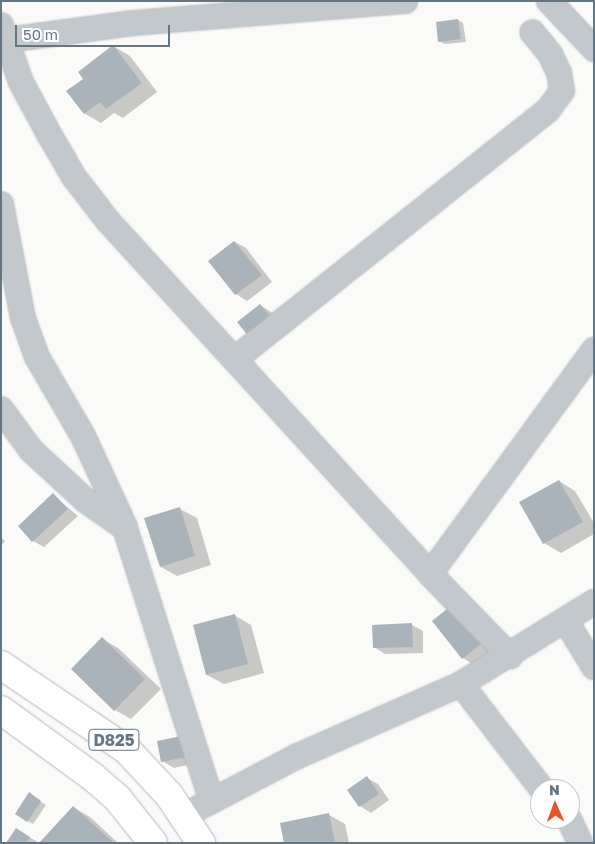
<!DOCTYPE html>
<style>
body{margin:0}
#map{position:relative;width:595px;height:844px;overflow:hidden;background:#fafaf8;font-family:"Golos Text",sans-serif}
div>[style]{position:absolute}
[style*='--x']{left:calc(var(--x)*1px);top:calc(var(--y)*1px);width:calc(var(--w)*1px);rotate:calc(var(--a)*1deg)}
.shadow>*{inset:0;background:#0003}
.building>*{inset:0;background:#aab3b9}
.roads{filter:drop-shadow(0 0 1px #b4b9bd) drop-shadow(0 0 1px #b4b9bd)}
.minor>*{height:24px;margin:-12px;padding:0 12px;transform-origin:12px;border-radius:12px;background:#c3c8cc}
.highway>*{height:28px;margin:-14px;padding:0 14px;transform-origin:14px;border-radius:14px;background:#fff}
span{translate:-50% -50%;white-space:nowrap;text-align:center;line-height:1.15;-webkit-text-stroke:5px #fff;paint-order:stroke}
.shield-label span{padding:1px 4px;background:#fff;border:1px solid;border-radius:4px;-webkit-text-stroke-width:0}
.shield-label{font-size:16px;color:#657683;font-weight:700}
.frame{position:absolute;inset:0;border:2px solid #657683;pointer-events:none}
.north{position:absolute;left:530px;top:779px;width:50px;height:50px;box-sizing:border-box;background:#fff;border:1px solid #c1c8cd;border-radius:50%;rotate:358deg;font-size:14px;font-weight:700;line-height:20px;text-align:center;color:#657683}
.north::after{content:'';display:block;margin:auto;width:18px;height:22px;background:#e4572e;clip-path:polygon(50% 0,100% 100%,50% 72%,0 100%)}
.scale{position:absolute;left:15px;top:25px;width:155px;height:22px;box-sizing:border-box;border:2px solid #657683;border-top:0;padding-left:6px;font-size:15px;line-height:18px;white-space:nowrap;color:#657683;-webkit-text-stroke:4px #fff;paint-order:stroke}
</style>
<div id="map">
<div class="shadow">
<i style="clip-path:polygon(458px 20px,463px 23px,466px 42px,445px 44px,439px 41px)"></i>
<i style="clip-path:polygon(113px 46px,130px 56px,157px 92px,123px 118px,114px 113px,101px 123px,84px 113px,85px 79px)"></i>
<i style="clip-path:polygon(235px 242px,246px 248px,272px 282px,247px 301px,236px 294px,210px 261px)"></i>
<i style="clip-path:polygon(260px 305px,271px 312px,283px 326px,239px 322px)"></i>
<i style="clip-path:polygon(559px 481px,575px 491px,594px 523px,594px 534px,561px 553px,544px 543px,521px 502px)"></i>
<i style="clip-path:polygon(53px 495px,78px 516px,44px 547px,33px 541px)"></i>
<i style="clip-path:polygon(180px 509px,197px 518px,211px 565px,177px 576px,161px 567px)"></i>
<i style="clip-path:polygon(1px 538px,5px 541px,1px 546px)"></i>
<i style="clip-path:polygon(453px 606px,493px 649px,474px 665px,463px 658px,434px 622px)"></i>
<i style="clip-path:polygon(234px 615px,251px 625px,264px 673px,224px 684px,207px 675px)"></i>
<i style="clip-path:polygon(412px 625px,423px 631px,423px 653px,385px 654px,374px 647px)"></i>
<i style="clip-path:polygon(102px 639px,118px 648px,161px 689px,131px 719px,115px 710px,73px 669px)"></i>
<i style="clip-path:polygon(186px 736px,201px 762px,174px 768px,162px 761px)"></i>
<i style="clip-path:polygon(367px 778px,378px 784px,389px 800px,371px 813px,360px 806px)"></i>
<i style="clip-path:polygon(29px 794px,46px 805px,33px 824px,16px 814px)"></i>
<i style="clip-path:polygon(73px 807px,90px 817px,118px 843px,41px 843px)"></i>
<i style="clip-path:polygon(329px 815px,345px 824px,349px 843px,286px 843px)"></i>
<i style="clip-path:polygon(28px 836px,39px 843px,8px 843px)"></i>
</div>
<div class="building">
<i style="clip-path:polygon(458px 19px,461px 39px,438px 42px,436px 22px)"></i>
<i style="clip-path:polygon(113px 45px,142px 83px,106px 109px,100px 102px,84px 114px,66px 91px,83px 79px,78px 72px)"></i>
<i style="clip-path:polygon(234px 241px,262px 275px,235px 295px,208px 261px)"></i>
<i style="clip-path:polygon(260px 304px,273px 320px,250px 338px,237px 322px)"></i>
<i style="clip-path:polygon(559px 480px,583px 522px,543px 544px,519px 502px)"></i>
<i style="clip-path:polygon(53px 493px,68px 509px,32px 542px,18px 526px)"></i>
<i style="clip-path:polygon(180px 507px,195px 556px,160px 567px,144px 518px)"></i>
<i style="clip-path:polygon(452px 605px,483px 642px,462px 659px,432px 621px)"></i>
<i style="clip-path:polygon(235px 614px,248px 664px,206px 675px,193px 625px)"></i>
<i style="clip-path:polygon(412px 623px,413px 647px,373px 648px,372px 625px)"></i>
<i style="clip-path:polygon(102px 637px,145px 679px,114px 711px,71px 669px)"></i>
<i style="clip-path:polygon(186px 735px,191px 756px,161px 762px,157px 741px)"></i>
<i style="clip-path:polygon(367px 776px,379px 794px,359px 807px,347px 790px)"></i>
<i style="clip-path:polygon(29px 792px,41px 801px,27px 822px,15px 814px)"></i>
<i style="clip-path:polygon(73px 806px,114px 843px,39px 843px)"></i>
<i style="clip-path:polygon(329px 813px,335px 843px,284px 843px,280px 823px)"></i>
<i style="clip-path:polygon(16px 828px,30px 837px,26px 843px,6px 843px)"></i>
</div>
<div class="roads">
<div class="minor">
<i style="--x:549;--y:1;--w:66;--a:46.8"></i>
<i style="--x:1;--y:25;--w:60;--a:70.7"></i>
<i style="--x:21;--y:82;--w:59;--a:61.7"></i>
<i style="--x:49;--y:134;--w:50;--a:59.8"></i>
<i style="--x:74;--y:177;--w:56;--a:52.3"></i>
<i style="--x:108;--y:221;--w:478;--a:47.6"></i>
<i style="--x:430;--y:574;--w:115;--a:45.7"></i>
<i style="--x:7;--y:40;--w:127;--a:-7.7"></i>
<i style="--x:133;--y:23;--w:273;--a:-4.6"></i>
<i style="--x:1;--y:204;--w:116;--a:79.1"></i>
<i style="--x:23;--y:318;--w:41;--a:70.3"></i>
<i style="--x:37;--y:357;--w:91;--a:59.8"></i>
<i style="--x:83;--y:436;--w:100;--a:65.2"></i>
<i style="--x:235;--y:359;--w:400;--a:-38.5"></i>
<i style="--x:548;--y:110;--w:24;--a:-54"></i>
<i style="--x:562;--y:91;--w:18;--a:-99"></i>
<i style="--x:559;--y:73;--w:21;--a:-115"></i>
<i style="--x:550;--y:54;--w:28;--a:-129"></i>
<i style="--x:1;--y:409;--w:51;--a:53.8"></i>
<i style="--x:31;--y:450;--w:74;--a:42.8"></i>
<i style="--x:85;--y:500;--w:49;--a:35"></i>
<i style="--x:125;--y:528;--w:284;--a:72.4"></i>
<i style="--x:430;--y:574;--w:278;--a:-53.8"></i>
<i style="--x:566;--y:621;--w:54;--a:58.7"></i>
<i style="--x:461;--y:684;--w:133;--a:52.4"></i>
<i style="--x:183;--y:816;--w:130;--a:-27.6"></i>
<i style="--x:298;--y:756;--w:178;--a:-23.8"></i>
<i style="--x:461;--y:684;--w:156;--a:-31.7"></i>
<i style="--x:569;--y:819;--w:26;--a:65"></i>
</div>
<div class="highway">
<i style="--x:1;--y:665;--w:152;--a:34"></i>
<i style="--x:127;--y:750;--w:62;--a:47"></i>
<i style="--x:169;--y:795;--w:58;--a:56.3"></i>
<i style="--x:1;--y:710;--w:114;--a:36.1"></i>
<i style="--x:93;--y:777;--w:33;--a:41"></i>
<i style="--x:118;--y:799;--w:56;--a:51.5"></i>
</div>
</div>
<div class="shield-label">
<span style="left:114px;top:740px">D825</span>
</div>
<div class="frame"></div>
<div class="north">N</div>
<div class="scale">50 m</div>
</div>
